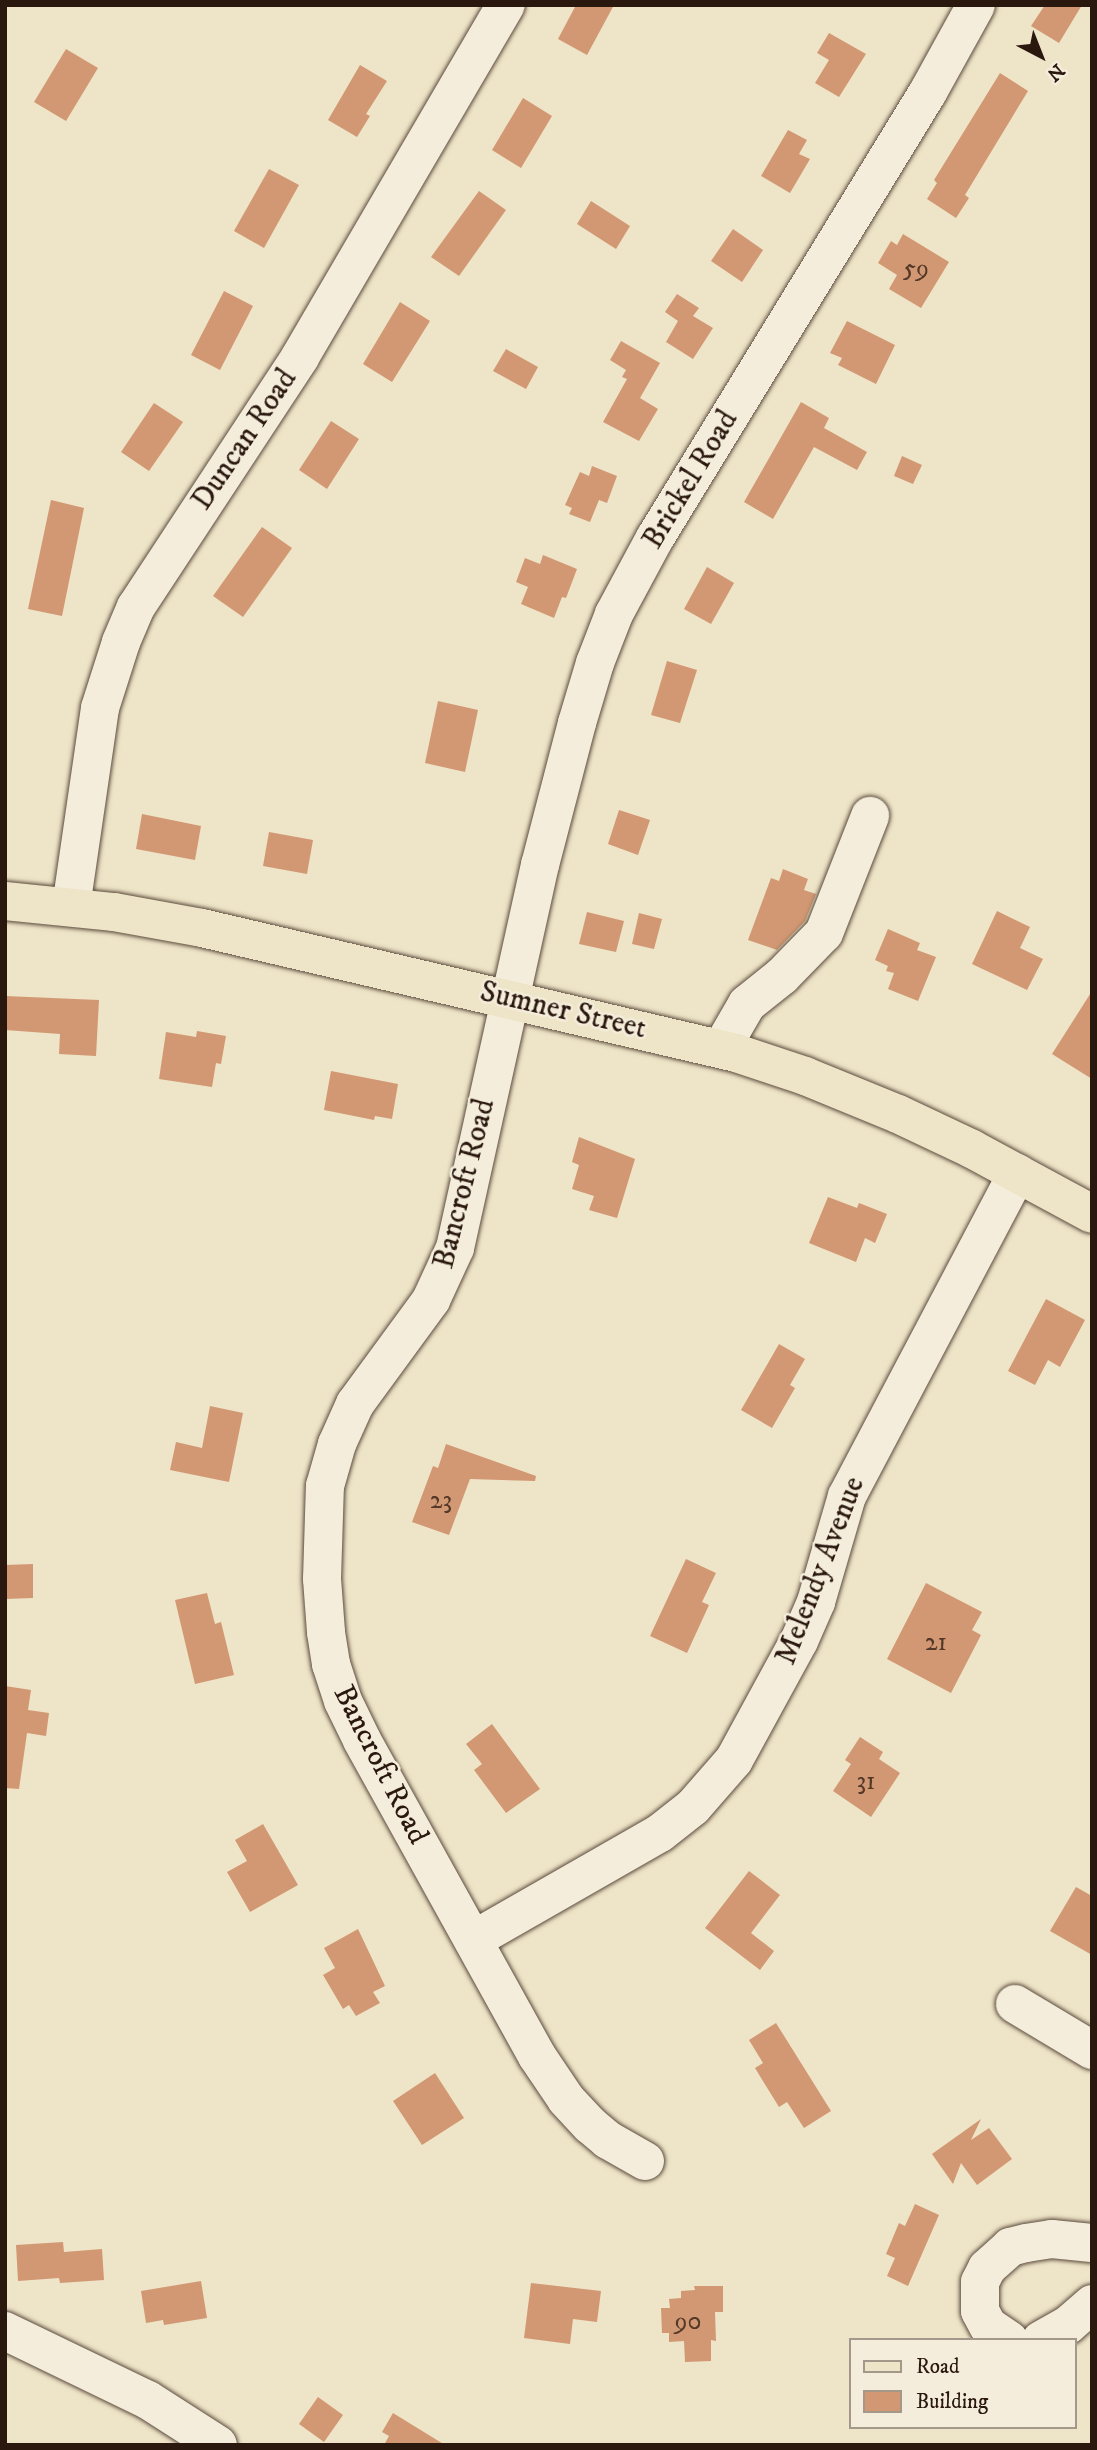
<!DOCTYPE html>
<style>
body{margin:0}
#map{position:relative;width:1097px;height:2450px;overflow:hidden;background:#eee4c7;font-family:"IM FELL DW Pica",serif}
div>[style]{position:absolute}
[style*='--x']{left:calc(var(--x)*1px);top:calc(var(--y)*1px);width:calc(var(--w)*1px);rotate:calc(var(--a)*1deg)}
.building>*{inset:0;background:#d29873}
.roads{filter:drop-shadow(0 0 2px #5b4b3d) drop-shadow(0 0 2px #5b4b3d)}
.minor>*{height:38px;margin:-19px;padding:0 19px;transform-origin:19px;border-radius:19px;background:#f4eddb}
.major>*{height:38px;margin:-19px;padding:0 19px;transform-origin:19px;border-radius:19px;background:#eee4c7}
span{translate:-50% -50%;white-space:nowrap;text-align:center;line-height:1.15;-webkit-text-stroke:5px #f4eddb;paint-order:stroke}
.number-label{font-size:26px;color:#543828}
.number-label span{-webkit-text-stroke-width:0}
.street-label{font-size:30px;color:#2a180f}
.frame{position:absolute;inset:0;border:7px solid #2a180f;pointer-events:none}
.legend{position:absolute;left:849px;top:2338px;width:228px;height:91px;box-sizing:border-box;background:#f4eddb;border:2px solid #a39889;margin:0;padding:9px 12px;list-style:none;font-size:21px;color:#2a180f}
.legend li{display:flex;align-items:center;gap:14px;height:35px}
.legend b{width:35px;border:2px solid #a39889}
.north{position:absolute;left:1006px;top:21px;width:70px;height:70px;-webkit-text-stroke:5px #f4eddb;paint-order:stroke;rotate:138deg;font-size:19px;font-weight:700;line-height:28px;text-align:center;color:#2a180f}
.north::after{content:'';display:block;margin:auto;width:24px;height:32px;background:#2a180f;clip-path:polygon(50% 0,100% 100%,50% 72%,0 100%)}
</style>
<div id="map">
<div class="building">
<i style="clip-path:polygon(576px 5px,614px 5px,587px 55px,558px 39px)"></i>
<i style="clip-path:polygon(1045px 5px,1082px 5px,1059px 43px,1031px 26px)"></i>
<i style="clip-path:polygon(829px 33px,866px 54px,839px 97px,815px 83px,829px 60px,817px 53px)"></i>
<i style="clip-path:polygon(66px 49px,98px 68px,66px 121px,34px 102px)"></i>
<i style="clip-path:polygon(360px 65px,387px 81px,366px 114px,370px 116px,357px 137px,328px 120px)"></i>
<i style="clip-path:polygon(1000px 73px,1028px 91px,965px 195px,969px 198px,956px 218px,927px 199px,937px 183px,934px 180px)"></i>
<i style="clip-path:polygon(523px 98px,552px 116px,521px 168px,492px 150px)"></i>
<i style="clip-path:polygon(788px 130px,807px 140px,799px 154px,810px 159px,790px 193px,761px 176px)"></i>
<i style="clip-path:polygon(269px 169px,299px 185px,264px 248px,234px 231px)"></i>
<i style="clip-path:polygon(479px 191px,506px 210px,459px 276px,431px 257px)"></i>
<i style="clip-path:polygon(591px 201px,630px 226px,616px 249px,577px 224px)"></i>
<i style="clip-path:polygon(733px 229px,763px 250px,742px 282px,711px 261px)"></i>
<i style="clip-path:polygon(903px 234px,949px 262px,921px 308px,889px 289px,897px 275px,878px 263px,891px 241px,897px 245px)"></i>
<i style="clip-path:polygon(224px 291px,253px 306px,220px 370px,191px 355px)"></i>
<i style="clip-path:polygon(677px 294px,699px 308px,693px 316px,713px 328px,693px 359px,666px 342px,678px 321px,665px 312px)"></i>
<i style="clip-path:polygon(400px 302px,430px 321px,392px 382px,363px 364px)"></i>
<i style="clip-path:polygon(847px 321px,895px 345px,876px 384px,838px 365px,842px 358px,830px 353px)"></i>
<i style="clip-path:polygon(621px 341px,660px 363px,640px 398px,658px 409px,639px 441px,603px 422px,627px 379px,622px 377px,626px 370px,610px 360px)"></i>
<i style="clip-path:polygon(506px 349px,538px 367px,526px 389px,493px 371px)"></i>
<i style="clip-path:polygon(801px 402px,829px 418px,824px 428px,867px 452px,857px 470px,814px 447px,773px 519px,744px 502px)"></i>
<i style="clip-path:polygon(154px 403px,183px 422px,149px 471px,121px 452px)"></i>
<i style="clip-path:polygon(331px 421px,359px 439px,327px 489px,299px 470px)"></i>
<i style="clip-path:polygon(902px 456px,922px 465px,913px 484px,894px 476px)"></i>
<i style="clip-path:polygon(592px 466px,617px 476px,607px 503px,599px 500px,590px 522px,569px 514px,572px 508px,565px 505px,580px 472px,589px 476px)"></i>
<i style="clip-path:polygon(51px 500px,84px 508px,62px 616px,28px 609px)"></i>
<i style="clip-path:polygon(262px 527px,292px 548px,243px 617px,213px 596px)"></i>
<i style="clip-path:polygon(543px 555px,577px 569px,566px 598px,562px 597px,554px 618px,521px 604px,528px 587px,516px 582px,525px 558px,540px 564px)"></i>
<i style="clip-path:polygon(707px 567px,734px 583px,711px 624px,684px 609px)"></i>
<i style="clip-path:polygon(667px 661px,697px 670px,680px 723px,651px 715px)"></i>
<i style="clip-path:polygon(438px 701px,478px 710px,465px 772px,425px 763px)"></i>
<i style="clip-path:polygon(619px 810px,650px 820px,638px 855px,608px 844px)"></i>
<i style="clip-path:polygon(142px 814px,201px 826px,195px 860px,136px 849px)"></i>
<i style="clip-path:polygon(269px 832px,313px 840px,307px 874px,263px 866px)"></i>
<i style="clip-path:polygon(783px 869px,808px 879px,804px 890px,816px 894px,805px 921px,777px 950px,748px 940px,771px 878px,779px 881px)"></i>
<i style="clip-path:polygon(997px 911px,1030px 927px,1020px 948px,1043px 959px,1027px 990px,972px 964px)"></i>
<i style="clip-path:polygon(587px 912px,624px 921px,616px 952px,579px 944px)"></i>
<i style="clip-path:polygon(639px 913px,662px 919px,654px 949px,632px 944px)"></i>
<i style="clip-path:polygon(888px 929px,920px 943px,917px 950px,936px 957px,918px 1001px,888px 989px,894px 973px,886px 971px,888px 966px,875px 960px)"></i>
<i style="clip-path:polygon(1092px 991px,1092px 1079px,1052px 1054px)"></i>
<i style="clip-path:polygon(5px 996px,99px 1000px,96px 1056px,59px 1054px,60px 1034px,5px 1030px)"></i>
<i style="clip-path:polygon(197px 1031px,226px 1036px,221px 1064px,216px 1063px,212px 1087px,159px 1079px,166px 1032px,196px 1037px)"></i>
<i style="clip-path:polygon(331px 1071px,398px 1084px,392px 1119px,375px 1116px,374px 1120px,324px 1110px)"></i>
<i style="clip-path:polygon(579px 1137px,635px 1159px,617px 1218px,589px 1210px,594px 1196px,572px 1189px,579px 1165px,572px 1162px)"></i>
<i style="clip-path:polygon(828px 1197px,857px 1208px,859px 1203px,887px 1214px,875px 1243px,865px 1238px,856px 1262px,809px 1243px)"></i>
<i style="clip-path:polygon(1046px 1299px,1085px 1320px,1060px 1367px,1048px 1360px,1035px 1385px,1008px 1371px)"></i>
<i style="clip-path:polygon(779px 1344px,805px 1359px,790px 1385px,795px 1388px,772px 1428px,741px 1410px)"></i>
<i style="clip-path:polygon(210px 1406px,243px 1413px,229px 1482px,170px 1470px,176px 1442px,202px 1448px)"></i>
<i style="clip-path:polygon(446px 1444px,536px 1476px,535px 1481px,470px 1479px,449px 1535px,412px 1522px,433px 1466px,438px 1468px)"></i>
<i style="clip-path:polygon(686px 1559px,716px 1573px,702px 1602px,709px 1605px,687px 1653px,650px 1636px)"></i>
<i style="clip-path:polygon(33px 1564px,33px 1598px,5px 1599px,5px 1565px)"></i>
<i style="clip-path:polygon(926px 1583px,982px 1612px,972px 1630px,981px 1635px,951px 1693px,887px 1659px)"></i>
<i style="clip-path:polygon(207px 1593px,215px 1624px,221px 1622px,234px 1675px,195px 1684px,175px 1600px)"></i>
<i style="clip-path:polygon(5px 1686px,31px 1690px,28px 1710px,49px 1713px,46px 1736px,27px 1733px,19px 1789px,5px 1788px)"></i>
<i style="clip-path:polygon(492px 1724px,540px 1789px,506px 1813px,474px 1770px,482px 1764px,466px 1744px)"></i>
<i style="clip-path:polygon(860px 1737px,883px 1752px,879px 1759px,900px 1773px,871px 1817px,833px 1791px,851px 1764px,845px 1760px)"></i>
<i style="clip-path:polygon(263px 1824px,298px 1885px,250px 1912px,227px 1872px,247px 1861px,235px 1840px)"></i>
<i style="clip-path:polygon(749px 1871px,780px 1895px,751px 1933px,774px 1951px,760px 1970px,705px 1928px)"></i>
<i style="clip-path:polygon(1076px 1887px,1092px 1896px,1092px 1955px,1050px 1931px)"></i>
<i style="clip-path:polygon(358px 1929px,385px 1986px,373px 1992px,380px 2003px,356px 2016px,349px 2005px,343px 2009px,323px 1975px,335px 1968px,324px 1948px)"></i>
<i style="clip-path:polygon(776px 2023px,831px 2111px,804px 2128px,787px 2102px,779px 2107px,755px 2068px,763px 2063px,749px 2040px)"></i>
<i style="clip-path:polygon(435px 2073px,464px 2118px,422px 2145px,393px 2101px)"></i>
<i style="clip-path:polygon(981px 2119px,971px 2140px,989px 2128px,1012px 2159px,977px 2185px,961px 2163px,953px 2184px,932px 2154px)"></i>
<i style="clip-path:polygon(915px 2204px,939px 2215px,908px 2286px,887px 2276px,895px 2258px,886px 2254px,899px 2223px,905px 2226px)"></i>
<i style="clip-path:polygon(63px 2242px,64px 2252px,102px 2249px,104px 2280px,60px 2283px,59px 2278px,18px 2281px,16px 2245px)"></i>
<i style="clip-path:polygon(201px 2281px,207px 2318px,164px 2325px,163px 2320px,146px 2323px,141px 2291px)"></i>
<i style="clip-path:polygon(531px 2283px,601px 2291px,597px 2322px,573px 2319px,570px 2344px,524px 2338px)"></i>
<i style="clip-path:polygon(694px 2286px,723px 2286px,723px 2312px,715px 2312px,716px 2341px,711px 2340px,711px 2361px,685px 2362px,684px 2341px,669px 2342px,669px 2333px,662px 2333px,661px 2308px,670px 2308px,669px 2299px,681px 2298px,681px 2291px,695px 2290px)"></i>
<i style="clip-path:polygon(318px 2397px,343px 2415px,324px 2442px,299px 2424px)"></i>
<i style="clip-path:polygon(393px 2413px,445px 2445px,384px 2445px,389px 2436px,382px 2432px)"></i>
</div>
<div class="roads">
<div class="minor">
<i style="--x:71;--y:907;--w:201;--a:-81.7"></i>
<i style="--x:100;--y:708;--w:69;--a:-72.3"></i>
<i style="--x:121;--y:642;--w:38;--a:-67"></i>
<i style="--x:136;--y:607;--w:299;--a:-56.7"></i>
<i style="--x:300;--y:357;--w:408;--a:-59.7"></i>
<i style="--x:721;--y:1049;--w:52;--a:-60"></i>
<i style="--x:747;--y:1004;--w:45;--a:-38.7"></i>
<i style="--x:782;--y:976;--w:60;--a:-45.7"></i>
<i style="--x:824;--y:933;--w:126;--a:-68.5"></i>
<i style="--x:473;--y:1940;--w:215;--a:-29.8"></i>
<i style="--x:660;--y:1833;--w:42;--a:-38.2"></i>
<i style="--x:693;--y:1807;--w:62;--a:-48.9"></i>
<i style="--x:734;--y:1760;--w:136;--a:-61.4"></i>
<i style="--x:799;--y:1641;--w:43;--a:-66.4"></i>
<i style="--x:816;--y:1602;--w:110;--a:-73.7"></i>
<i style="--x:847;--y:1496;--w:365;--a:-62.2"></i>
<i style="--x:1015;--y:2004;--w:90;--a:30.9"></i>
<i style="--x:645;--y:2161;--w:43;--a:-150.4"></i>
<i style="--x:608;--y:2140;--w:23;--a:-140"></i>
<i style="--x:590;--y:2125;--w:35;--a:-133"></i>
<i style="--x:566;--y:2099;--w:52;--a:-124"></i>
<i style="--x:537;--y:2056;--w:361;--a:-119"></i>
<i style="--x:362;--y:1740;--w:43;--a:-116"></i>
<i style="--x:343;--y:1701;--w:39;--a:-108"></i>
<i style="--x:331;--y:1664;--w:32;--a:-99"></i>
<i style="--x:326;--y:1632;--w:53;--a:-94.3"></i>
<i style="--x:322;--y:1579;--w:93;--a:-88.2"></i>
<i style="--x:325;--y:1486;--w:44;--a:-74.1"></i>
<i style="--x:337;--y:1444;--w:44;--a:-65.8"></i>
<i style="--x:355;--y:1404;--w:129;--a:-53.8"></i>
<i style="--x:431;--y:1300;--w:57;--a:-65.2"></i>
<i style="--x:455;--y:1248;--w:392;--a:-77.5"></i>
<i style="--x:540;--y:865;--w:147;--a:-75.4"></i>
<i style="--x:577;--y:723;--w:63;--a:-73.3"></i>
<i style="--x:595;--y:663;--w:53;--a:-68.8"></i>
<i style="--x:614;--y:614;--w:86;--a:-61.7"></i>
<i style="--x:655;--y:538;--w:523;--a:-58.53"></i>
<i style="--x:928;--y:92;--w:99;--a:-61.1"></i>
<i style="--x:5;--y:2331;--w:159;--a:25.8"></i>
<i style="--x:148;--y:2400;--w:83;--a:32.7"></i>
<i style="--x:1009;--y:2340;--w:25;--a:-146"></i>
<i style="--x:988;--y:2326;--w:17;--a:-118"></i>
<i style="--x:980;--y:2311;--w:29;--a:-90"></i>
<i style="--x:980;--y:2282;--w:16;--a:-63"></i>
<i style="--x:987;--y:2268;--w:31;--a:-42"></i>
<i style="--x:1010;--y:2247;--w:16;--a:-14"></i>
<i style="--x:1026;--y:2243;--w:26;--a:-9"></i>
<i style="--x:1052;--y:2239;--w:40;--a:5.7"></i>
<i style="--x:1041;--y:2340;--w:31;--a:-29"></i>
<i style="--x:1068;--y:2325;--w:32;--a:-41"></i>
</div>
<div class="major">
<i style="--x:5;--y:901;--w:110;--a:5.8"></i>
<i style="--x:114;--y:912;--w:89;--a:10.3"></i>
<i style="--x:202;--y:928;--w:548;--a:13.17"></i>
<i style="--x:736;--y:1053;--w:73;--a:18.4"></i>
<i style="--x:805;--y:1076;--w:100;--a:22.2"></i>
<i style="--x:898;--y:1114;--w:82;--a:25.3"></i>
<i style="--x:972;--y:1149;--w:136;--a:28.4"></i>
</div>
</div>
<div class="number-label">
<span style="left:916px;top:269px">59</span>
<span style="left:441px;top:1501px">23</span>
<span style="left:936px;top:1643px">21</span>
<span style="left:866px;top:1782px">31</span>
<span style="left:688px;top:2322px">90</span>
</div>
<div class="street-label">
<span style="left:245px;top:440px;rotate:-56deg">Duncan Road</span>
<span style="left:691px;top:480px;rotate:-59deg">Brickel Road</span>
<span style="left:563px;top:1011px;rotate:13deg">Sumner Street</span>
<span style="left:465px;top:1184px;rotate:-76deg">Bancroft Road</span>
<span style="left:821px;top:1571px;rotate:-69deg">Melendy Avenue</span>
<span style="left:380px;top:1765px;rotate:63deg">Bancroft Road</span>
</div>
<div class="frame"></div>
<ul class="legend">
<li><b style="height:9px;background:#eee4c7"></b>Road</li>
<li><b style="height:19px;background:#d29873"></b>Building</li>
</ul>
<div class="north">N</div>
</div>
